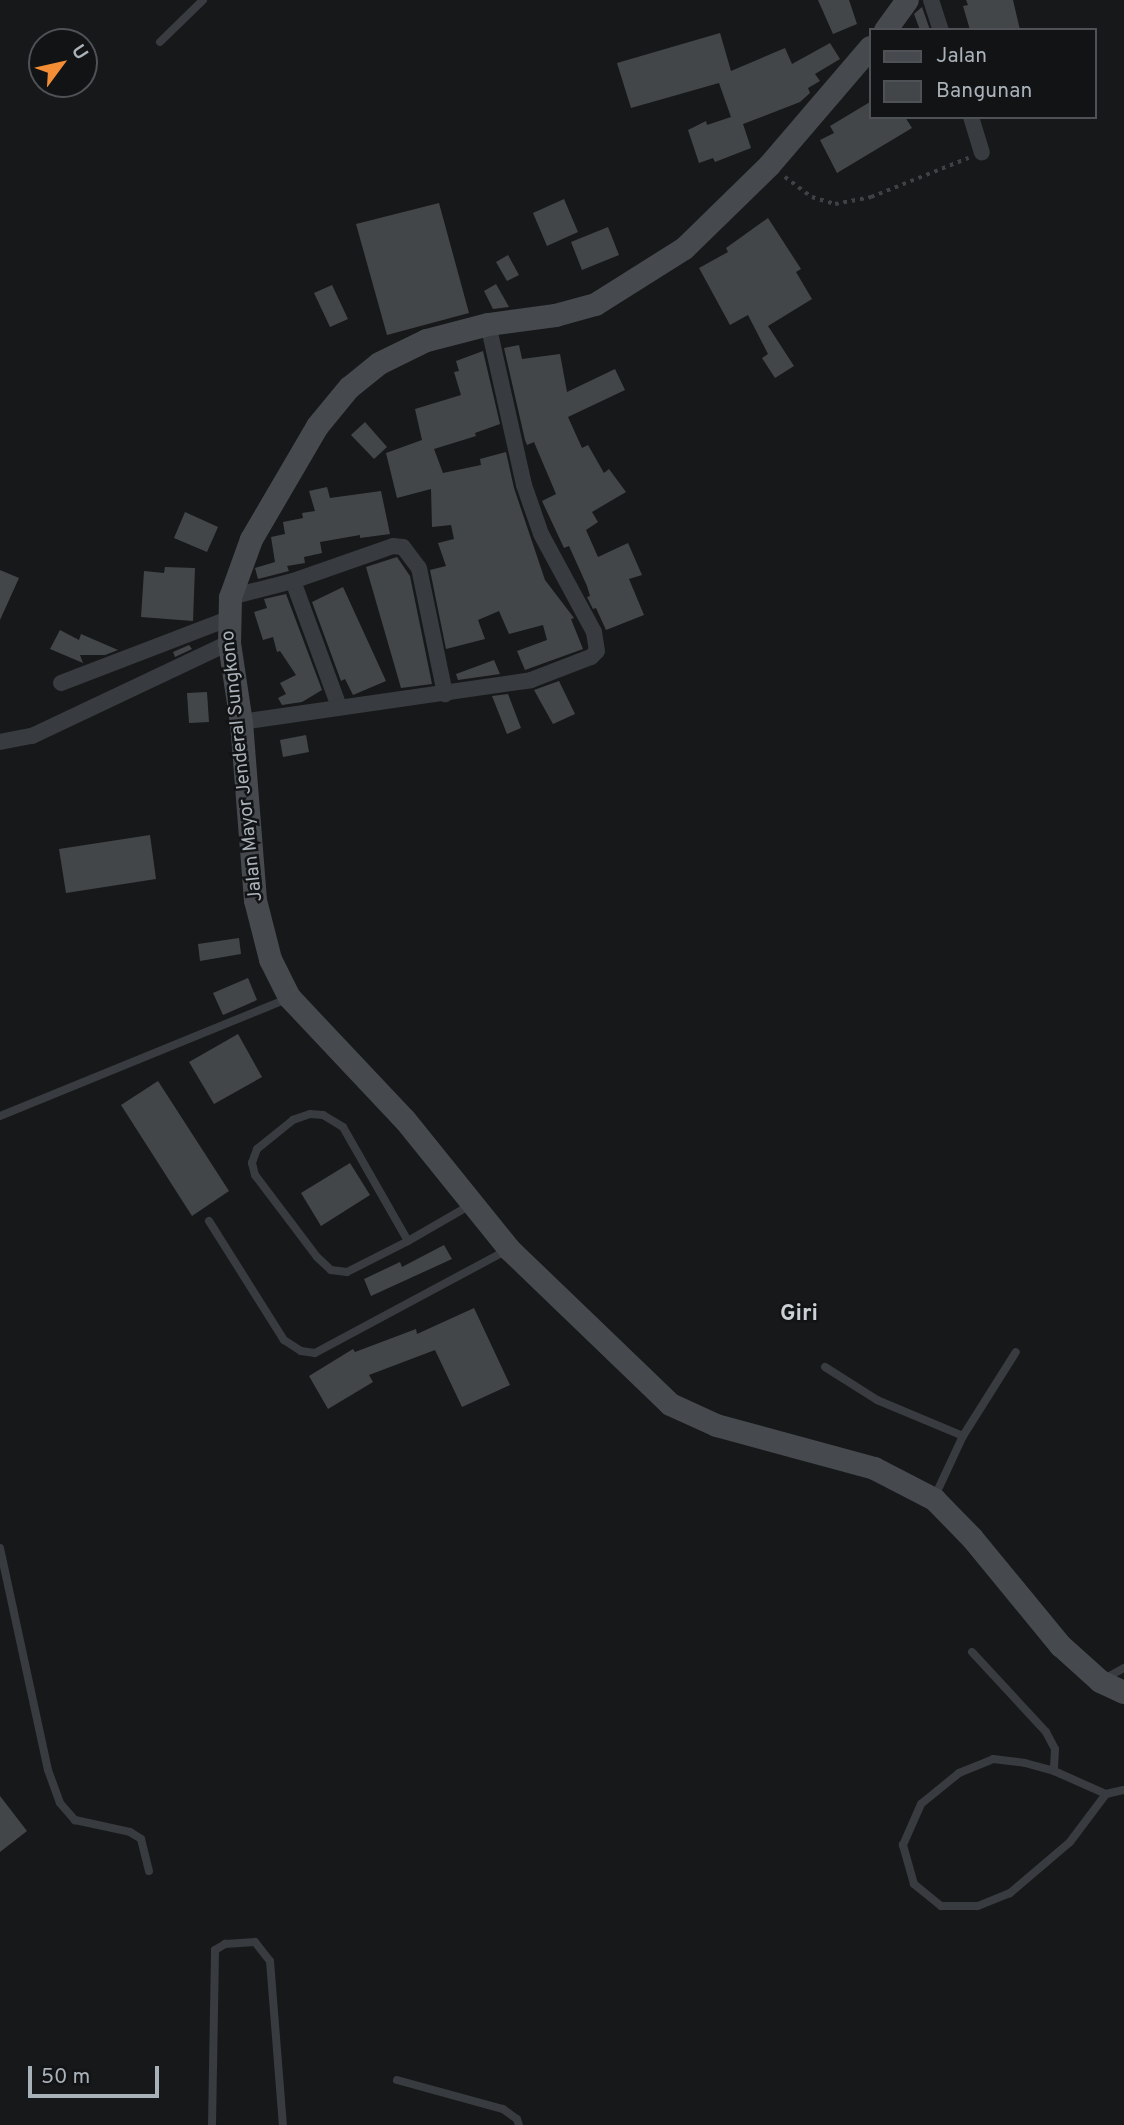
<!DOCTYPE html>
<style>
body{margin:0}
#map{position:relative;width:1124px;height:2125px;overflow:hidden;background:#171819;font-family:Overpass,sans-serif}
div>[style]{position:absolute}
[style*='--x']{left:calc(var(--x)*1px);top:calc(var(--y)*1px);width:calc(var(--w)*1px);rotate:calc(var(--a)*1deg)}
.building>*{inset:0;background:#434649}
.path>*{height:3.5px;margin-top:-1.75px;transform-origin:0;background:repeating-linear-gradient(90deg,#3e4246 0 3.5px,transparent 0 8.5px)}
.service>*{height:8px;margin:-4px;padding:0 4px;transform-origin:4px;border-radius:4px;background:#383b3f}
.minor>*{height:16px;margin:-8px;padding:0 8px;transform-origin:8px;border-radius:8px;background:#383b3f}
.secondary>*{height:23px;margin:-11.5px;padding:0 11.5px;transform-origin:11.5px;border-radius:11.5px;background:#464a4f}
span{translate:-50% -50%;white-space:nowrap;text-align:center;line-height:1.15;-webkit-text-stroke:5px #121315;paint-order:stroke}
.street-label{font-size:19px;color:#a9b1b9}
.quarter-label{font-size:23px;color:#cbd0d5;font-weight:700}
.legend{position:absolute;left:869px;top:28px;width:228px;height:91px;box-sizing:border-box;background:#121315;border:2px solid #4e5257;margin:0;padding:9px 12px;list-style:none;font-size:21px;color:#a9b1b9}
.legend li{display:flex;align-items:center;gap:14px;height:35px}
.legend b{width:35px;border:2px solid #4e5257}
.north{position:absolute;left:28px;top:28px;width:70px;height:70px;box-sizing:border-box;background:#121315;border:2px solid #4e5257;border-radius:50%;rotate:57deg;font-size:19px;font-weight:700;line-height:28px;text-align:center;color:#a9b1b9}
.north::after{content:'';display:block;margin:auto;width:24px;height:32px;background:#f38e36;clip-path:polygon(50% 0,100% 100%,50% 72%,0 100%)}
.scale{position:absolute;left:28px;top:2066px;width:131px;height:32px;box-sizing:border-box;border:4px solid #a9b1b9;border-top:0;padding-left:9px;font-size:21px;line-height:24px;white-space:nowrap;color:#a9b1b9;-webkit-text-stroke:5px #121315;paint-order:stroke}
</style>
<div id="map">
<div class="building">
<i style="clip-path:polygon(818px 0,849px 0,857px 24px,833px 34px)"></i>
<i style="clip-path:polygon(966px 0,1013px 0,1020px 30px,970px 30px,963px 6px,968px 5px)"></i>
<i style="clip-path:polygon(922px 7px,930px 30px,920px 30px,914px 14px)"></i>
<i style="clip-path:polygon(720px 33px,731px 71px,785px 48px,792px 64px,830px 43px,840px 59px,815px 74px,820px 81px,808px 88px,810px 93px,800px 102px,743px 124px,751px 148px,715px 162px,713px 158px,699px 163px,688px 130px,706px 121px,707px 125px,731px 117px,719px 83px,631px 108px,617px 63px)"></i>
<i style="clip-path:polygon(870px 102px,870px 117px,905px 117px,912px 128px,837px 173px,820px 140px,834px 133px,830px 126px)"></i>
<i style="clip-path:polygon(564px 199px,578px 232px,547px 246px,533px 213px)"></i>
<i style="clip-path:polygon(439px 203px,469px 313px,387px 335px,356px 224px)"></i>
<i style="clip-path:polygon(768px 218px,801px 269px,796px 272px,812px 299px,768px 326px,794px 366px,775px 378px,762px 358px,768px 354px,748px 315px,730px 325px,699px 268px,728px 252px,726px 248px)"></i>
<i style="clip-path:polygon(608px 227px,619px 255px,582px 270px,571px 242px)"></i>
<i style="clip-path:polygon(508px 255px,519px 275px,507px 281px,496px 262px)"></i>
<i style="clip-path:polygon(496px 284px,509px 307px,493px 309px,484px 291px)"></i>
<i style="clip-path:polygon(332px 285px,348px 319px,330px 327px,314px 293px)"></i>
<i style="clip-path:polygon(519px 345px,522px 359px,560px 354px,567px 392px,615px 369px,625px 390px,568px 417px,582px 448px,588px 445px,604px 473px,609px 469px,626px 492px,592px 512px,598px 522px,586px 530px,598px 557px,628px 543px,642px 575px,629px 579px,644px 615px,606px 630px,596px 608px,593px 609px,587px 597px,590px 596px,587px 586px,569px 546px,564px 548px,542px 501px,556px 494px,534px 442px,527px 445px,525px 440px,504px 348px)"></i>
<i style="clip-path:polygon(483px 351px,500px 424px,475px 433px,476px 436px,434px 449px,443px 473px,481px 465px,480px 459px,506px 452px,514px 488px,545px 580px,574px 618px,571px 619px,583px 649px,525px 670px,517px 651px,547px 640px,543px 625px,509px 634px,499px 611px,478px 620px,485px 639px,446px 649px,430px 570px,446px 566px,438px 543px,454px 539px,451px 525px,432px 527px,431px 489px,397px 498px,386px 453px,422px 440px,415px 409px,461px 395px,454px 372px,459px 371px,456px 361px)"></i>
<i style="clip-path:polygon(365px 422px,387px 447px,374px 459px,351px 435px)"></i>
<i style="clip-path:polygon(327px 487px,330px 498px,381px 491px,390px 534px,360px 538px,360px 535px,320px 542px,322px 553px,304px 557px,305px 563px,287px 566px,289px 571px,258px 579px,255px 568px,275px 562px,271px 537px,285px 534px,283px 522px,303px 518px,302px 513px,315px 511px,309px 491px)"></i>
<i style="clip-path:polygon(185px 512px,218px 527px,207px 552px,174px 538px)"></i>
<i style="clip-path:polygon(397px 557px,410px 576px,432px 684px,401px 688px,366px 567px)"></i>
<i style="clip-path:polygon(165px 567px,195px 568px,193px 621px,141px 617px,144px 571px,164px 573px)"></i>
<i style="clip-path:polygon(0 570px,19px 578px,0 620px)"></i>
<i style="clip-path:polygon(343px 587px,386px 681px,353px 695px,345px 679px,341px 681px,312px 602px)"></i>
<i style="clip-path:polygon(286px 594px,322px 690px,302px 702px,282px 705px,278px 698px,286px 694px,280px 683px,296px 675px,280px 651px,277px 652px,273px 637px,263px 640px,254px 612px,267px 608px,264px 599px)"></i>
<i style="clip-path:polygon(60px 630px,79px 640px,81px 634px,118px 650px,105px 655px,80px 655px,83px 663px,50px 649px)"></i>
<i style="clip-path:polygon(189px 645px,192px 649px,175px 657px,173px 652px)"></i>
<i style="clip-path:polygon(494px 660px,500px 674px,458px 680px,456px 674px)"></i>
<i style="clip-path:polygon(559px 681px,575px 714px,553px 724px,534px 690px)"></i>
<i style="clip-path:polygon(207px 692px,209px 722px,189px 723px,187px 693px)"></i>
<i style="clip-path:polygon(508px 694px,521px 728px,507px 734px,492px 696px)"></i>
<i style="clip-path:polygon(306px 735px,309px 752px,283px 757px,280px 740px)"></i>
<i style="clip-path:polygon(150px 835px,156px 879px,66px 893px,59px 849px)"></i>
<i style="clip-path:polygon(239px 938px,241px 954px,200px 961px,198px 944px)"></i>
<i style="clip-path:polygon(248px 978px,257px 1000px,223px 1015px,213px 993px)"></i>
<i style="clip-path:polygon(238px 1034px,262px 1077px,214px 1104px,189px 1062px)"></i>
<i style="clip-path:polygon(158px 1081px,229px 1191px,192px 1216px,121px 1105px)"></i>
<i style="clip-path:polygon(350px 1163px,370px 1195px,321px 1226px,301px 1193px)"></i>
<i style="clip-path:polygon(444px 1245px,452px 1259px,371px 1296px,364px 1279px,400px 1262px,402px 1267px)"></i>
<i style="clip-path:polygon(474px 1308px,510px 1385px,462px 1407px,435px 1350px,369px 1375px,373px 1382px,328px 1409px,309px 1376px,353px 1349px,355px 1352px,416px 1329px,417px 1334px)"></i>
<i style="clip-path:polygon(0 1796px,27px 1831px,0 1852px)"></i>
</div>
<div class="path">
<i style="--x:785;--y:177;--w:34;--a:37"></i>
<i style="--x:812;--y:197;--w:24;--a:17"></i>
<i style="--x:835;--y:204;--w:37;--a:-11"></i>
<i style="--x:871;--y:197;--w:105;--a:-21.9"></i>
</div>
<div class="service">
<i style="--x:160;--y:42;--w:60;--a:-44.3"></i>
<i style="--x:0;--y:1116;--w:312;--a:-22.2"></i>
<i style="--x:209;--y:1221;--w:141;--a:57.8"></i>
<i style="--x:284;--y:1340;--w:20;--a:33"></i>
<i style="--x:301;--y:1351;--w:14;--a:8"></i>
<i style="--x:315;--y:1353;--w:218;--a:-28.2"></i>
<i style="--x:408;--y:1241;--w:131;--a:-119.7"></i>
<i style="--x:343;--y:1127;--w:23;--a:-149"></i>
<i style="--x:323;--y:1115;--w:13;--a:-176"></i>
<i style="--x:310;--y:1114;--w:18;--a:161"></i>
<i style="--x:293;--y:1120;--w:46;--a:141.1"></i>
<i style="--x:257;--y:1149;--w:15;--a:110"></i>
<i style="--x:252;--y:1163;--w:12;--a:76"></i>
<i style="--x:255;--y:1175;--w:103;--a:52.9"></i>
<i style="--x:317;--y:1257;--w:19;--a:43"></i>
<i style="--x:331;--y:1270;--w:16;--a:7"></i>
<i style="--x:347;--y:1272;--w:68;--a:-26.9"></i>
<i style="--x:408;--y:1241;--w:74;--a:-30"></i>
<i style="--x:825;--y:1367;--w:62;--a:32.4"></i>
<i style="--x:877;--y:1400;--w:93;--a:22.7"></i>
<i style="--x:935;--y:1496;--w:66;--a:-65"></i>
<i style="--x:963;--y:1436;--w:99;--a:-57.8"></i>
<i style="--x:0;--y:1548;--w:227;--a:77.8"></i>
<i style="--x:48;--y:1770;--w:35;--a:70"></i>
<i style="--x:60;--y:1803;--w:23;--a:49"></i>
<i style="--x:75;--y:1820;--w:56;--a:12.3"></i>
<i style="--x:130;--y:1832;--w:13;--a:32"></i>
<i style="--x:141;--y:1839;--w:33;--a:76"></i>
<i style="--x:972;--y:1652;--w:109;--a:47.2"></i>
<i style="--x:1046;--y:1732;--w:19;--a:62"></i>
<i style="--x:1055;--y:1749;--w:22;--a:93"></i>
<i style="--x:1106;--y:1678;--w:21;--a:-29"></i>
<i style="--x:1106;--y:1794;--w:60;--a:126.9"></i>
<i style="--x:1070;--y:1842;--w:79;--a:139.6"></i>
<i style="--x:1010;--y:1893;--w:35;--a:158"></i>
<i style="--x:977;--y:1906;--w:36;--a:180"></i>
<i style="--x:941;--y:1906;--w:35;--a:-141"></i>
<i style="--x:914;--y:1884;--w:41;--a:-105.8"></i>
<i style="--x:903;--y:1845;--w:45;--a:-66.3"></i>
<i style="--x:921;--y:1804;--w:49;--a:-39.2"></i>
<i style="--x:959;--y:1773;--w:37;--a:-22"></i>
<i style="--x:993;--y:1759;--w:32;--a:7"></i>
<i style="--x:1025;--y:1763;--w:30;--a:15"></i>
<i style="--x:1054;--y:1771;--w:57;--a:23.9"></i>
<i style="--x:1106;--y:1794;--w:18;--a:-13"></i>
<i style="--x:397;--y:2080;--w:110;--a:15.3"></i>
<i style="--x:503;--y:2109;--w:17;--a:36"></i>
<i style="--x:517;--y:2119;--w:6;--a:72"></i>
<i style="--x:212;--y:2125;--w:175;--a:-89"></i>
<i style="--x:215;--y:1950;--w:12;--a:-31"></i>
<i style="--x:225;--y:1944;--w:30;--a:-4"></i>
<i style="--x:255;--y:1942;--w:24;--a:52"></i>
<i style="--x:270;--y:1961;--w:165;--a:85.5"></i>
</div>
<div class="minor">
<i style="--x:931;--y:0;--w:32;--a:72"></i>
<i style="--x:971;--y:117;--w:37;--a:73"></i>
<i style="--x:293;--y:581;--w:134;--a:69.9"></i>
<i style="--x:230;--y:597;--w:65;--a:-14.3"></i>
<i style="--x:293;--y:581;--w:106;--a:-19.3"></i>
<i style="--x:393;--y:546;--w:10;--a:6"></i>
<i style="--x:403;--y:547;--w:26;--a:53"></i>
<i style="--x:419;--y:568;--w:129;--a:78.3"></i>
<i style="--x:61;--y:683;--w:179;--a:-21"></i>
<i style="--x:241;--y:722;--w:293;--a:-8.2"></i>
<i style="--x:531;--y:680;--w:64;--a:-21"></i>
<i style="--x:591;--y:657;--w:8;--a:-45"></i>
<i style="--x:597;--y:651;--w:19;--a:-99"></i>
<i style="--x:594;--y:632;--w:111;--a:-118.4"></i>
<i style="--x:541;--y:534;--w:52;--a:-109.1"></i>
<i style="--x:524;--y:485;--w:165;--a:-102.6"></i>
<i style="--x:0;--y:742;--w:33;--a:-11"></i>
<i style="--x:32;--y:736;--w:218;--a:-25.3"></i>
</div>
<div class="secondary">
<i style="--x:885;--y:30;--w:37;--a:-54"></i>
<i style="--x:870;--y:47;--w:155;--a:130.6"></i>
<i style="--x:769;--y:165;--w:119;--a:135.7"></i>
<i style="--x:684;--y:248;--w:105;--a:147.8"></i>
<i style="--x:595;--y:304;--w:41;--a:164.6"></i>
<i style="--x:555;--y:315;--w:68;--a:172.3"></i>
<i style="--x:488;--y:324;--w:64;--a:165.5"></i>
<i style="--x:426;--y:340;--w:52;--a:153.9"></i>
<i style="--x:379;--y:363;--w:38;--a:141"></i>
<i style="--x:349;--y:387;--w:50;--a:129.4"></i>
<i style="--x:317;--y:426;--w:131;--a:120.3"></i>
<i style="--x:251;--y:539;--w:62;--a:109.9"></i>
<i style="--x:230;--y:597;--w:46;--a:91.2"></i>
<i style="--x:229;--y:643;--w:80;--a:81.4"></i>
<i style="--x:241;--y:722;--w:179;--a:85.5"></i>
<i style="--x:255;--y:900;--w:61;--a:75.7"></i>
<i style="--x:270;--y:959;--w:42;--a:63.4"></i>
<i style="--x:289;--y:997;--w:169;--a:46.7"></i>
<i style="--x:405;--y:1120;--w:166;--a:51.1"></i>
<i style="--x:509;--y:1249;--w:223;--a:43.9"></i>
<i style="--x:670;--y:1404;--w:51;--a:24.5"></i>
<i style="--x:716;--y:1425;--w:164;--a:15.2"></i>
<i style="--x:874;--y:1468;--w:68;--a:27.3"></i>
<i style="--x:934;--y:1499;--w:54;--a:45.7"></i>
<i style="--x:972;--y:1538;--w:139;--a:50.6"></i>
<i style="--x:1060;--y:1645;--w:54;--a:42"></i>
<i style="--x:1100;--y:1681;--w:26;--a:25"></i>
</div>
<div class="street-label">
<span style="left:243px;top:766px;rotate:-96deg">Jalan Mayor Jenderal Sungkono</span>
</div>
<div class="quarter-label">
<span style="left:799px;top:1315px">Giri</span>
</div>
<ul class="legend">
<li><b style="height:9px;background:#464a4f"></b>Jalan</li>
<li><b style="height:19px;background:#434649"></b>Bangunan</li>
</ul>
<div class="north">U</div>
<div class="scale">50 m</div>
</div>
